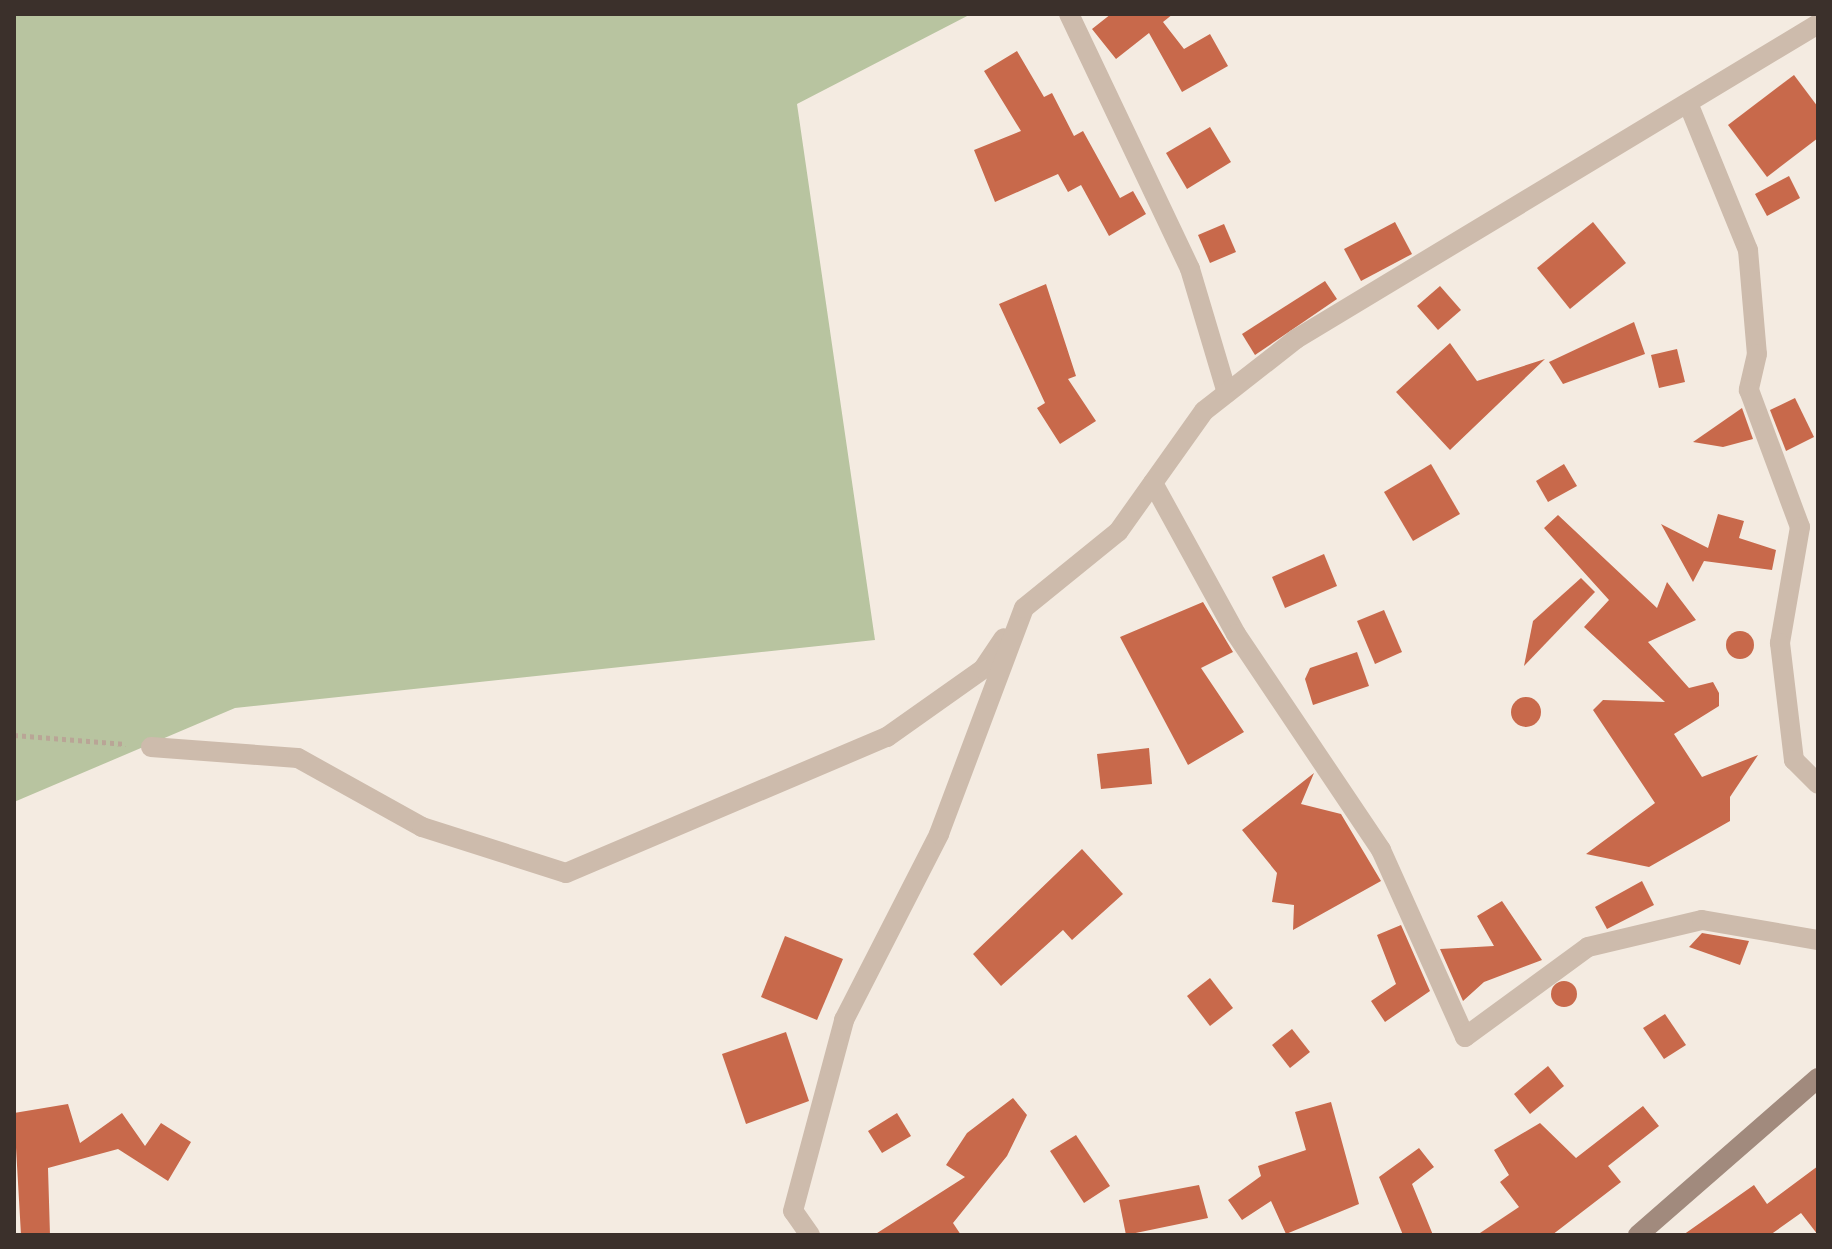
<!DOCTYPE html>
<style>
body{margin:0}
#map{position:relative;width:1832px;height:1249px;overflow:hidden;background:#f4ebe1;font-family:Figtree,sans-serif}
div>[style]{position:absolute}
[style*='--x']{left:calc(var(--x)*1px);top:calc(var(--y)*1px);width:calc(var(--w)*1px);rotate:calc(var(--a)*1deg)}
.green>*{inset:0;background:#b8c4a0}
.building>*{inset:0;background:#c8694b}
.round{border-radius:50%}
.path>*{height:5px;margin-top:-2.5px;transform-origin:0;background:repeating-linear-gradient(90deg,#b9a596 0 4px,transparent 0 8px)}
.street>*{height:20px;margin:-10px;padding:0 10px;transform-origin:10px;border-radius:10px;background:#cdbbac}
.secondary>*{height:20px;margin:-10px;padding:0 10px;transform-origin:10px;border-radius:10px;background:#a18a7d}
span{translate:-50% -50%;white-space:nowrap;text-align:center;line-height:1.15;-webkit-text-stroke:7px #fbf5ee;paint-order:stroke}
.frame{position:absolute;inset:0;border:16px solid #3b302b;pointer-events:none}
</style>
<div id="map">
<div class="green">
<i style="clip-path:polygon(14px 14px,971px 14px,797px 104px,875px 640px,235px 708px,14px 802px)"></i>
</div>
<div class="building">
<i style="clip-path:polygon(1111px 14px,1173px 14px,1163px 22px,1184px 49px,1210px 34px,1228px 66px,1182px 92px,1149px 33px,1116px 59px,1092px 29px)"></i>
<i style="clip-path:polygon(1017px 51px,1044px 97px,1052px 93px,1074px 136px,1083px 131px,1120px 198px,1133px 191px,1146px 214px,1109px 236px,1081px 185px,1068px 192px,1058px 174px,995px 202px,974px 150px,1021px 131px,984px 71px)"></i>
<i style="clip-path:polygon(1794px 75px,1818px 107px,1818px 138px,1767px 177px,1728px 125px)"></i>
<i style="clip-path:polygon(1210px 127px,1231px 162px,1187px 189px,1166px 153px)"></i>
<i style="clip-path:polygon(1789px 176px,1800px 198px,1767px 216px,1755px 194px)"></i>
<i style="clip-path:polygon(1395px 222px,1412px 254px,1361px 281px,1344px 249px)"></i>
<i style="clip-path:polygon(1593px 222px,1626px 263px,1570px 309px,1537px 268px)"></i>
<i style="clip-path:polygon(1224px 224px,1236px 252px,1210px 263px,1198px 235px)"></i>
<i style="clip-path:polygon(1325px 281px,1337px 299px,1255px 355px,1242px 334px)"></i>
<i style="clip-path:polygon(1046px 284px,1076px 376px,1068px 379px,1096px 421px,1060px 444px,1037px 408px,1045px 403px,999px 304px)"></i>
<i style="clip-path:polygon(1440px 286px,1461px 310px,1438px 330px,1417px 306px)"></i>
<i style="clip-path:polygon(1634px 322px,1645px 354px,1563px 384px,1549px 362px)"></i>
<i style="clip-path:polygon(1450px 343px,1477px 381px,1545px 359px,1450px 450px,1396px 392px)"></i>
<i style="clip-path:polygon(1677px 349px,1685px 382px,1659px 388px,1651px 355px)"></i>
<i style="clip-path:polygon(1795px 398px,1814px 437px,1786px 451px,1770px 410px)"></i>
<i style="clip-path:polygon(1742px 408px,1753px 439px,1723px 447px,1693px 442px)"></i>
<i style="clip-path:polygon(1431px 464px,1460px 514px,1413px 541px,1384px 492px)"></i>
<i style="clip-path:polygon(1564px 464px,1577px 486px,1548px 502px,1536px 481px)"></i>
<i style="clip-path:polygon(1718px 514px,1744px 521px,1739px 538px,1776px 550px,1772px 570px,1704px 561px,1693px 582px,1661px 524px,1708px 548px)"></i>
<i style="clip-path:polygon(1558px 515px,1657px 608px,1667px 582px,1696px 620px,1648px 642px,1689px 688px,1713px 682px,1719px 693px,1719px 706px,1674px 734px,1702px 777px,1758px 755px,1730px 797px,1730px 821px,1649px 867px,1586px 854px,1655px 803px,1593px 710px,1603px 700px,1665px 702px,1584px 627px,1609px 600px,1544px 528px)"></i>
<i style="clip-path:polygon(1324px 554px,1337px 586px,1285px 608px,1272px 577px)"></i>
<i style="clip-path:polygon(1581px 578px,1595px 592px,1524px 666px,1533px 621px)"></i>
<i style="clip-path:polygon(1203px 602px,1233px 652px,1201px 668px,1244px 732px,1188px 765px,1120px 637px)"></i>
<i style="clip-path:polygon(1384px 610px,1402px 652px,1375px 664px,1357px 621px)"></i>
<i class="round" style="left:1726px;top:631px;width:28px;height:28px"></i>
<i style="clip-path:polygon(1357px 652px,1369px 686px,1313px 705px,1305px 679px,1310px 668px)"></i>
<i class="round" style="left:1511px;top:697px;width:30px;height:30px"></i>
<i style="clip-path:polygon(1149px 748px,1152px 784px,1101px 789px,1097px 754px)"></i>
<i style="clip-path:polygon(1314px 773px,1301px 804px,1341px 814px,1381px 881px,1293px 930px,1294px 905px,1272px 902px,1277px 873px,1242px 830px)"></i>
<i style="clip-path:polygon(1082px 849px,1123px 894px,1072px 940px,1063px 930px,1001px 986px,973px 954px)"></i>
<i style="clip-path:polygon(1642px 881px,1654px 905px,1607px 929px,1595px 907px)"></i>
<i style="clip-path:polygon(1502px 901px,1542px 960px,1484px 982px,1463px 1001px,1440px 949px,1494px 946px,1477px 916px)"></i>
<i style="clip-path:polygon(1401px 925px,1430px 991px,1385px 1022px,1371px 1001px,1396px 984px,1377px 935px)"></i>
<i style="clip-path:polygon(1702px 933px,1749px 941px,1740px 965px,1689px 947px)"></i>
<i style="clip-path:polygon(785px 936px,843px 959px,817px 1020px,761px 997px)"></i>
<i style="clip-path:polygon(1210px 978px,1233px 1008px,1210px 1026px,1187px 996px)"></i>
<i class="round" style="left:1551px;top:981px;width:26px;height:26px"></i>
<i style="clip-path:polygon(1665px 1014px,1686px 1045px,1664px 1059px,1643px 1028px)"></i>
<i style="clip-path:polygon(1292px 1029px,1310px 1052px,1290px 1068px,1272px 1045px)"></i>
<i style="clip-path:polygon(786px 1032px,809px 1101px,746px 1124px,722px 1054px)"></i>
<i style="clip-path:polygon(1548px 1066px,1564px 1086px,1530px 1114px,1514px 1094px)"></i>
<i style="clip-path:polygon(1013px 1098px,1027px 1115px,1007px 1156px,953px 1223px,961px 1235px,874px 1235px,965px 1177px,946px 1165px,967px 1133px)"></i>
<i style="clip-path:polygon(1331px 1102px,1359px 1204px,1286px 1234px,1271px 1201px,1242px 1220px,1228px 1200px,1261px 1176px,1258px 1166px,1306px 1150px,1295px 1112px)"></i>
<i style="clip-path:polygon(68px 1104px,80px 1143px,122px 1113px,145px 1146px,161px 1123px,191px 1142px,168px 1181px,118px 1149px,48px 1168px,50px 1235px,21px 1235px,14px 1113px)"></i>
<i style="clip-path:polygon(1643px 1106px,1659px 1126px,1608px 1166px,1621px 1182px,1552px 1235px,1477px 1235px,1519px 1207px,1500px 1182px,1509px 1175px,1494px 1150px,1540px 1123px,1576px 1158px)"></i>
<i style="clip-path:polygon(897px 1113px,911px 1136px,882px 1153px,868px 1131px)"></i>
<i style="clip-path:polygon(1076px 1135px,1110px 1186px,1084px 1203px,1050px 1151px)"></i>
<i style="clip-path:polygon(1419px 1148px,1434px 1167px,1412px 1184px,1433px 1235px,1403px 1235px,1379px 1177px)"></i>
<i style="clip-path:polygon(1818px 1166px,1818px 1235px,1801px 1213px,1770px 1235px,1683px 1235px,1754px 1185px,1767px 1204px)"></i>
<i style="clip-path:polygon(1199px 1185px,1208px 1218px,1126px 1235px,1119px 1200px)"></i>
</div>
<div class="path">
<i style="--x:14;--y:735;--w:112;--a:4.6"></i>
</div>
<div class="street">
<i style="--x:1069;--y:14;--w:282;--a:64.6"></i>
<i style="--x:1190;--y:269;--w:129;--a:73.4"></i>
<i style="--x:1688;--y:103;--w:159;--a:67.8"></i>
<i style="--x:1748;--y:250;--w:104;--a:85.1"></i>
<i style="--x:1757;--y:354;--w:37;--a:103"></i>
<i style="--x:1749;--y:390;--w:146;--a:69.6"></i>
<i style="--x:1800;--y:527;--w:118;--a:99.8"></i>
<i style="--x:1780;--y:643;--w:118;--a:83.2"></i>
<i style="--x:1794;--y:760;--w:34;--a:45"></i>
<i style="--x:1153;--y:483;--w:172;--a:61.2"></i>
<i style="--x:1236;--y:634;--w:260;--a:56.1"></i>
<i style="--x:1381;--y:850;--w:205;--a:65.8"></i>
<i style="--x:1465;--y:1037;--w:152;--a:-36.2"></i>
<i style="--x:1588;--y:947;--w:117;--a:-13.3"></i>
<i style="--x:1702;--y:920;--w:118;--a:9.8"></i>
<i style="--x:151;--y:747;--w:147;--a:4.3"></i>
<i style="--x:298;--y:758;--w:142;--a:29.1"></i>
<i style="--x:422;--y:827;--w:151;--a:17.7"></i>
<i style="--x:566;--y:873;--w:349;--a:-23"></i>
<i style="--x:887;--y:737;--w:118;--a:-35.3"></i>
<i style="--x:983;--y:669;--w:37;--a:-56"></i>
<i style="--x:810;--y:1235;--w:29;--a:-125"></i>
<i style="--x:793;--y:1211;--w:198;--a:-75"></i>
<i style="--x:844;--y:1020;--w:209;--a:-62.9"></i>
<i style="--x:939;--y:834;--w:241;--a:-69.4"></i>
<i style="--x:1024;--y:608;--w:121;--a:-39"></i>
<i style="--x:1118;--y:532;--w:148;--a:-54.6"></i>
<i style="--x:1204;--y:411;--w:117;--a:-38"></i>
<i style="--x:1296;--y:339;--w:610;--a:-31.11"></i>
</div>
<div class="secondary">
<i style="--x:1638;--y:1235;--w:239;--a:-41.1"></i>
</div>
<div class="frame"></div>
</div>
